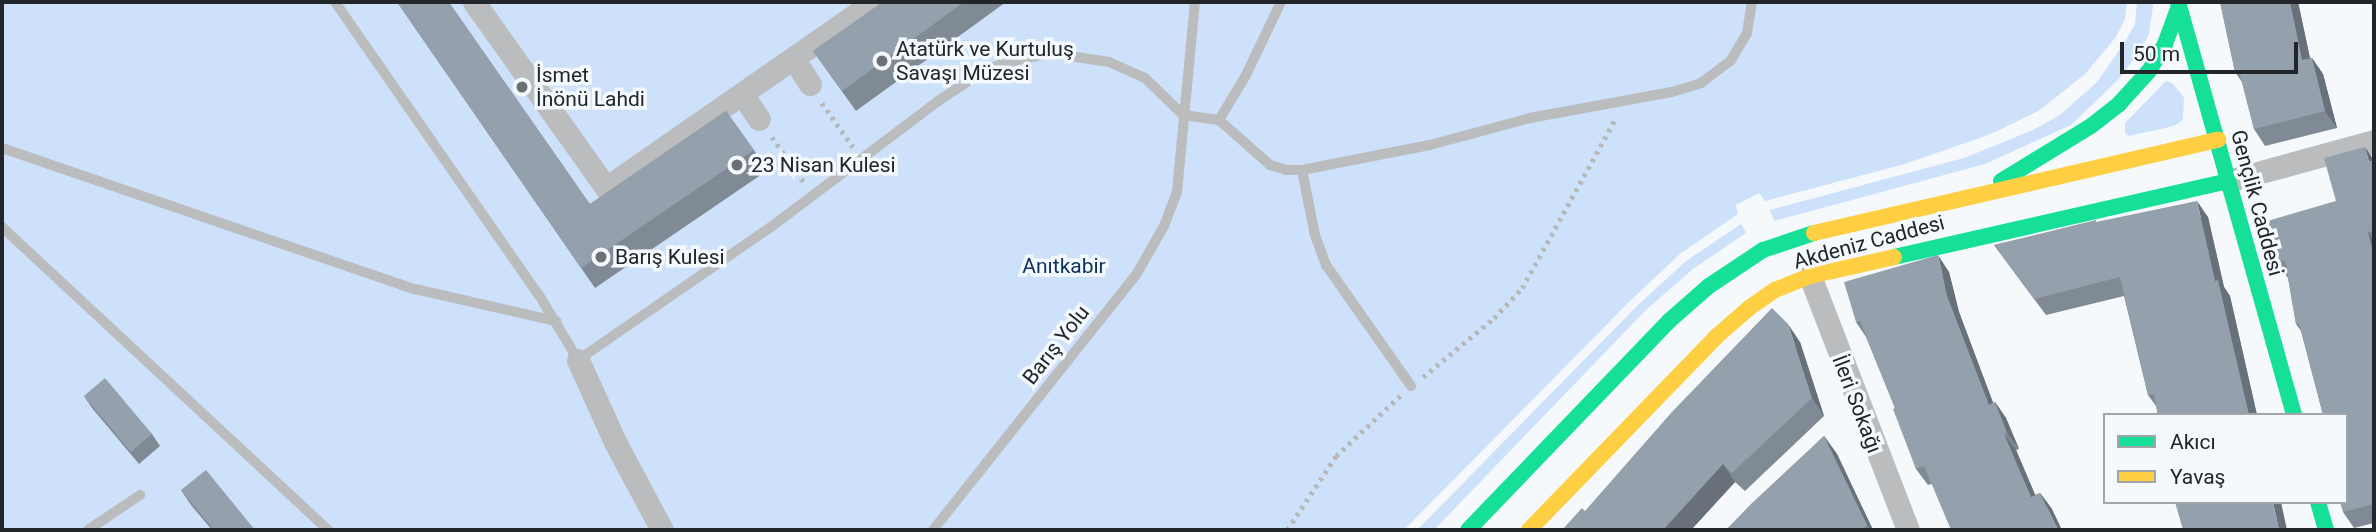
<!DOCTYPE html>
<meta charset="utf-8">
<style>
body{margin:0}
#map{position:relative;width:2376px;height:532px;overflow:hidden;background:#f6f9fc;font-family:Roboto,sans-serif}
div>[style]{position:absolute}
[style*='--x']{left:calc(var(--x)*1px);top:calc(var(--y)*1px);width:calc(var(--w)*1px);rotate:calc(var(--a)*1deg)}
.green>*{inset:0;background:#cde1fb}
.path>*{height:4.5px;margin-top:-2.25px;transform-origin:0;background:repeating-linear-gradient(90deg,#b6b8bb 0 3.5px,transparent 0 8.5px)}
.lane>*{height:10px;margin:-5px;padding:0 5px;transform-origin:5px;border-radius:5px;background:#babcbe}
.street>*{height:23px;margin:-11.5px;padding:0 11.5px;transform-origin:11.5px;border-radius:11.5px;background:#babcbe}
.fast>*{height:16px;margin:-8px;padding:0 8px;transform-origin:8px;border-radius:8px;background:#16e098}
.slow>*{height:16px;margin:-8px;padding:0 8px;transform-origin:8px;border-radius:8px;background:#ffcf43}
.wall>*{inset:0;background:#808a95}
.shaded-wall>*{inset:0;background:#687079}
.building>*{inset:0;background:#95a0ad}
.dots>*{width:19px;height:19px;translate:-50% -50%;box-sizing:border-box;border:4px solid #f4f9fe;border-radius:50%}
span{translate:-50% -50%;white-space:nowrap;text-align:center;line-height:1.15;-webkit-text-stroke:7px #f4f9fe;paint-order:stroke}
.poi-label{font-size:21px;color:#22262b}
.left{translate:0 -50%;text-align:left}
.street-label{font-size:21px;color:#22262b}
.park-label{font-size:21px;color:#0c325c}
.frame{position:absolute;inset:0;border:4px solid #22262b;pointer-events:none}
.legend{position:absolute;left:2103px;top:413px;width:245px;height:91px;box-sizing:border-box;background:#f4f9fe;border:2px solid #a0a5aa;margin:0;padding:9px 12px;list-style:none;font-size:21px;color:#22262b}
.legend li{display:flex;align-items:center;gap:14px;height:35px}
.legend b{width:35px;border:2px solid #a0a5aa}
.scale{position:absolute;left:2120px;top:42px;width:178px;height:32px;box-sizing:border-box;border:4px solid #22262b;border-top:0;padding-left:9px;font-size:21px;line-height:24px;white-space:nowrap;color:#22262b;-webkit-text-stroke:5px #f4f9fe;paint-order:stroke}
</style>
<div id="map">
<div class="green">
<i style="clip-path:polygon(2px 2px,2127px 2px,2125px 19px,2116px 37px,2085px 74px,2040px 110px,1991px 134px,1905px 164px,1765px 201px,1759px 193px,1736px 205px,1738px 214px,1680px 254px,1631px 300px,1404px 530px,2px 530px)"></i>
<i style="clip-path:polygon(2137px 2px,2153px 2px,2153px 6px,2149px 34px,2141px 49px,2119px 79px,2071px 125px,1985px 164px,1774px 221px,1770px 210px,1964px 158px,2033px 130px,2060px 115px,2097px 82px,2125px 42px,2135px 24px)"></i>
<i style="clip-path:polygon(2166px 81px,2172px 83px,2184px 97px,2183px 120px,2174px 126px,2129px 136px,2125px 133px,2125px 123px)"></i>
<i style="clip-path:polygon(1741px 224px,1746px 233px,1693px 269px,1646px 310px,1434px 530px,1417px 530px,1638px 305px,1686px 261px)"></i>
</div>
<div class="path">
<i style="--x:822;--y:103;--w:54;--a:54.8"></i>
<i style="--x:772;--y:137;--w:57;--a:54.9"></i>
<i style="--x:1423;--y:377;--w:92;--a:-39.7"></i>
<i style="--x:1494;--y:318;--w:41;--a:-47"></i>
<i style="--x:1522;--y:288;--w:194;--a:-61.1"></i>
<i style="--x:1287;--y:530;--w:89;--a:-56.5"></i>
<i style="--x:1336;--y:456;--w:88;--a:-43.2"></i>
</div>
<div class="lane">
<i style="--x:335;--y:2;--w:357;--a:55.2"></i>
<i style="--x:539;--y:295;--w:76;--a:59"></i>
<i style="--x:578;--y:360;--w:234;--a:-34.6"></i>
<i style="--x:771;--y:227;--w:209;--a:-37"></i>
<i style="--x:938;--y:101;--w:45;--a:-33.3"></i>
<i style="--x:976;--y:76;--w:28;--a:-26"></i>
<i style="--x:1001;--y:64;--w:49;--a:-12.9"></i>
<i style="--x:1049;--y:53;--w:61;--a:8.5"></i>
<i style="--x:1109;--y:62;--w:39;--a:24"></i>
<i style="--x:1145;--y:78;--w:53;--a:44.2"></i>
<i style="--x:1183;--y:115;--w:36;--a:8"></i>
<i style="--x:1219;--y:120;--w:52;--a:-59"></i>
<i style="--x:1246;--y:75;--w:81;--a:-64.4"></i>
<i style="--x:1219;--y:120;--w:68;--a:41.4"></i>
<i style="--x:1270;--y:165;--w:17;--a:17"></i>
<i style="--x:1286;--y:170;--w:16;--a:0"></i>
<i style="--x:1302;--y:170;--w:130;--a:-11.1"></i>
<i style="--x:1430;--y:145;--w:104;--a:-15.1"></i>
<i style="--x:1530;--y:118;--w:144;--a:-10.4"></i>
<i style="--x:1672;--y:92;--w:30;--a:-17"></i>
<i style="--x:1701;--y:83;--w:38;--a:-37"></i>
<i style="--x:1731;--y:60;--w:31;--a:-59"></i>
<i style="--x:1747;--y:33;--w:31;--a:-81"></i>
<i style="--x:2;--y:148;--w:436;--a:18.9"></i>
<i style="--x:415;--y:289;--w:145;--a:12.8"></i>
<i style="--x:1302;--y:170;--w:66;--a:78.7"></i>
<i style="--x:1315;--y:235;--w:32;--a:70"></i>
<i style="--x:1326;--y:265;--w:148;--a:54.9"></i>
<i style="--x:2;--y:227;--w:445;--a:42.9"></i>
<i style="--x:88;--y:530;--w:63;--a:-33.9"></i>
<i style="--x:933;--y:530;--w:326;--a:-51.5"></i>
<i style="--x:1136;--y:275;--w:56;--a:-60.3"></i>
<i style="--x:1164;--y:226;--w:36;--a:-69"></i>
<i style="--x:1177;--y:192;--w:191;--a:-84.6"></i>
</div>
<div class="street">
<i style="--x:474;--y:2;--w:228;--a:54.6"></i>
<i style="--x:606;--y:188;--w:326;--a:-34.8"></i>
<i style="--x:793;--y:58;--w:31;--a:57"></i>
<i style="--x:742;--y:94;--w:30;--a:56"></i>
<i style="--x:2228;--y:181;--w:151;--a:-15.3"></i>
<i style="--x:1810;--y:276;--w:272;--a:68.9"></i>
<i style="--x:578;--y:360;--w:90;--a:65.7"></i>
<i style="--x:615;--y:442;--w:100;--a:61.9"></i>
</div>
<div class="fast">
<i style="--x:2178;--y:2;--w:429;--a:74.3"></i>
<i style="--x:2001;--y:181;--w:105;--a:-31.4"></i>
<i style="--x:2091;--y:126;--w:36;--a:-38"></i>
<i style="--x:2119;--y:104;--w:45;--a:-47.7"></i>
<i style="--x:2149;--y:71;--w:31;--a:-59"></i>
<i style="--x:2165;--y:44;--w:40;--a:-69.8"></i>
<i style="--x:1894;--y:257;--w:343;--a:-12.8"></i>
<i style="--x:2318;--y:502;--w:29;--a:74"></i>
<i style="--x:1468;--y:530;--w:290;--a:-46.1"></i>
<i style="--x:1669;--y:321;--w:53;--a:-41.2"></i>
<i style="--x:1709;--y:286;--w:65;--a:-33.7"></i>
<i style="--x:1763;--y:250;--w:54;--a:-18.4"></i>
</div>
<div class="slow">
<i style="--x:1814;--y:233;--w:415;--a:-13"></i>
<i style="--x:1529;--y:530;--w:270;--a:-45.9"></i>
<i style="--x:1717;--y:336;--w:43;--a:-41.2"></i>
<i style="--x:1749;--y:308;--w:32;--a:-35"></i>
<i style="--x:1775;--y:290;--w:38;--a:-22"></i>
<i style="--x:1810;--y:276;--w:86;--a:-12.7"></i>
</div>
<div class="wall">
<i style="clip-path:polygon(397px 2px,590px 204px,726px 111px,768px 170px,595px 288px)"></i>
<i style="clip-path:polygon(883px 2px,1006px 2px,856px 111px,813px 51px)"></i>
<i style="clip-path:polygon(2220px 2px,2298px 2px,2310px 58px,2312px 58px,2323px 74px,2337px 128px,2265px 146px,2254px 129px,2242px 82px,2235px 72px)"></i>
<i style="clip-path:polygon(2374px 160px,2374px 523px,2354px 528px,2343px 512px,2346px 502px,2301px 331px,2296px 324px,2288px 278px,2276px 262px,2336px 201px)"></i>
<i style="clip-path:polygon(2208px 217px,2224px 287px,2230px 296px,2257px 415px,2158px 415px,2156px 406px,2148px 395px,2124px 296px,2046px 315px,1994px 245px,2097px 222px)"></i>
<i style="clip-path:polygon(1949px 272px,1959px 312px,1993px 403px,1995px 402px,2006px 418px,2019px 449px,2016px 450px,2035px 495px,2040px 493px,2052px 509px,1931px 484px,1928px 485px,1916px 469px,1895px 408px,1866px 337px,1856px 322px)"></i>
<i style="clip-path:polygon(1800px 342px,1824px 416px,1745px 491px,1735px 482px,1691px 530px,1562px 530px)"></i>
<i style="clip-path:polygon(84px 396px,152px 434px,160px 446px,139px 464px,92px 408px)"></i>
<i style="clip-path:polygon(1824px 436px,1837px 454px,1873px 530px,1726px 530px)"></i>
<i style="clip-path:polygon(181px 490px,255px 530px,212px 530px,191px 505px)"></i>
</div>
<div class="shaded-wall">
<i style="clip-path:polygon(2290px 2px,2298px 2px,2314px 77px,2302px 60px)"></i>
<i style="clip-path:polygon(2312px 58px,2323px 74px,2337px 128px,2325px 111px)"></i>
<i style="clip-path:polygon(2365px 147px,2374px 160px,2369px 162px)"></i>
<i style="clip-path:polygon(2197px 201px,2208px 217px,2224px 287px,2230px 296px,2257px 415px,2249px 415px,2215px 281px)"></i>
<i style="clip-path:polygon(2368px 232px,2374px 241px,2374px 256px)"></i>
<i style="clip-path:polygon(1938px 255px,1949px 272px,1959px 312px,2000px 421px,1989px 405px,1947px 296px)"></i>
<i style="clip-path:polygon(1788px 324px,1800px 342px,1824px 416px,1812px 398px)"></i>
<i style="clip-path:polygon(1995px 402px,2006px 418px,2019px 449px,2007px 433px)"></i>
<i style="clip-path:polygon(2004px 434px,2016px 450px,2043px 513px,2031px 497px)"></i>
<i style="clip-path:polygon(1824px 436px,1837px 454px,1873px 530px,1871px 530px,1867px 525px)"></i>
<i style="clip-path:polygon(1723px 464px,1735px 482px,1691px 530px,1663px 530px)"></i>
<i style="clip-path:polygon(2040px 493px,2052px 509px,2062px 530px,2058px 530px)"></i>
<i style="clip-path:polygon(2273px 502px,2281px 502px,2287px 530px,2279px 530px)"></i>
</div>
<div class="building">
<i style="clip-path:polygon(397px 2px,449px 2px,590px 204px,726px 111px,754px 150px,581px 268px)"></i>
<i style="clip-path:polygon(883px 2px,964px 2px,842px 91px,813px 51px)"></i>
<i style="clip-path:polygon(2220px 2px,2290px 2px,2302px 60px,2312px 58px,2325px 111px,2254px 129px,2239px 71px,2235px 72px)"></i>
<i style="clip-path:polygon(2365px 147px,2369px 162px,2374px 160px,2374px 231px,2368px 232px,2374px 256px,2374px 504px,2343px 512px,2340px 502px,2346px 502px,2346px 415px,2323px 415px,2299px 323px,2296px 324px,2285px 260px,2276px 262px,2264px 222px,2336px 201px,2324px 158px)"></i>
<i style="clip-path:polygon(2197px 201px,2215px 281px,2218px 280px,2249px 415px,2158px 415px,2154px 394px,2148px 395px,2120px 277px,2034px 299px,1994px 245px,2096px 220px,2096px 222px)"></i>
<i style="clip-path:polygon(1938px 255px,1947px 296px,1989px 405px,1995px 402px,2007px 433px,2004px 434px,2031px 497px,2040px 493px,2058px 530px,1951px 530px,1924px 466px,1916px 469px,1893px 409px,1895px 408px,1860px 321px,1856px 322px,1844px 282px)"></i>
<i style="clip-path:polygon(1772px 308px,1788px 324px,1812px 398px,1732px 473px,1723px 464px,1663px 530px,1562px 530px,1582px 508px,1585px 511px,1671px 413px)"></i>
<i style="clip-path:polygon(105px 378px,152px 434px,131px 452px,84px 396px)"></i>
<i style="clip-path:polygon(1824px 436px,1867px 525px,1861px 530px,1726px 530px,1751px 504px)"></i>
<i style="clip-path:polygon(206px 470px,255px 530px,214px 530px,181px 490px)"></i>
<i style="clip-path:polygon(2175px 502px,2273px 502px,2279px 530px,2183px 530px)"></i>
</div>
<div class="dots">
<i style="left:882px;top:61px;background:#6c7074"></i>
<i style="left:522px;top:87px;background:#6c7074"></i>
<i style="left:737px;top:165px;background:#6c7074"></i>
<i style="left:601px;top:257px;background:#6c7074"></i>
</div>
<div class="poi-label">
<span class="left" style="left:896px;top:61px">Atatürk ve Kurtuluş<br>Savaşı Müzesi</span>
<span class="left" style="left:536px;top:87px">İsmet<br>İnönü Lahdi</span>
<span class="left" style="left:751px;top:165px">23 Nisan Kulesi</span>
<span class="left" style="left:615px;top:257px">Barış Kulesi</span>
</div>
<div class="street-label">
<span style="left:2257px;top:203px;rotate:75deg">Gençlik Caddesi</span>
<span style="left:1869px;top:242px;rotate:-15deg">Akdeniz Caddesi</span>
<span style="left:1056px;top:345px;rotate:-52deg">Barış Yolu</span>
<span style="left:1857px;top:404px;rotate:69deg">İleri Sokağı</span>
</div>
<div class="park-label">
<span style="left:1064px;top:266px">Anıtkabir</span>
</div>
<div class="frame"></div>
<ul class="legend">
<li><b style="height:9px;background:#16e098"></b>Akıcı</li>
<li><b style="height:9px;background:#ffcf43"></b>Yavaş</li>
</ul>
<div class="scale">50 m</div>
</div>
